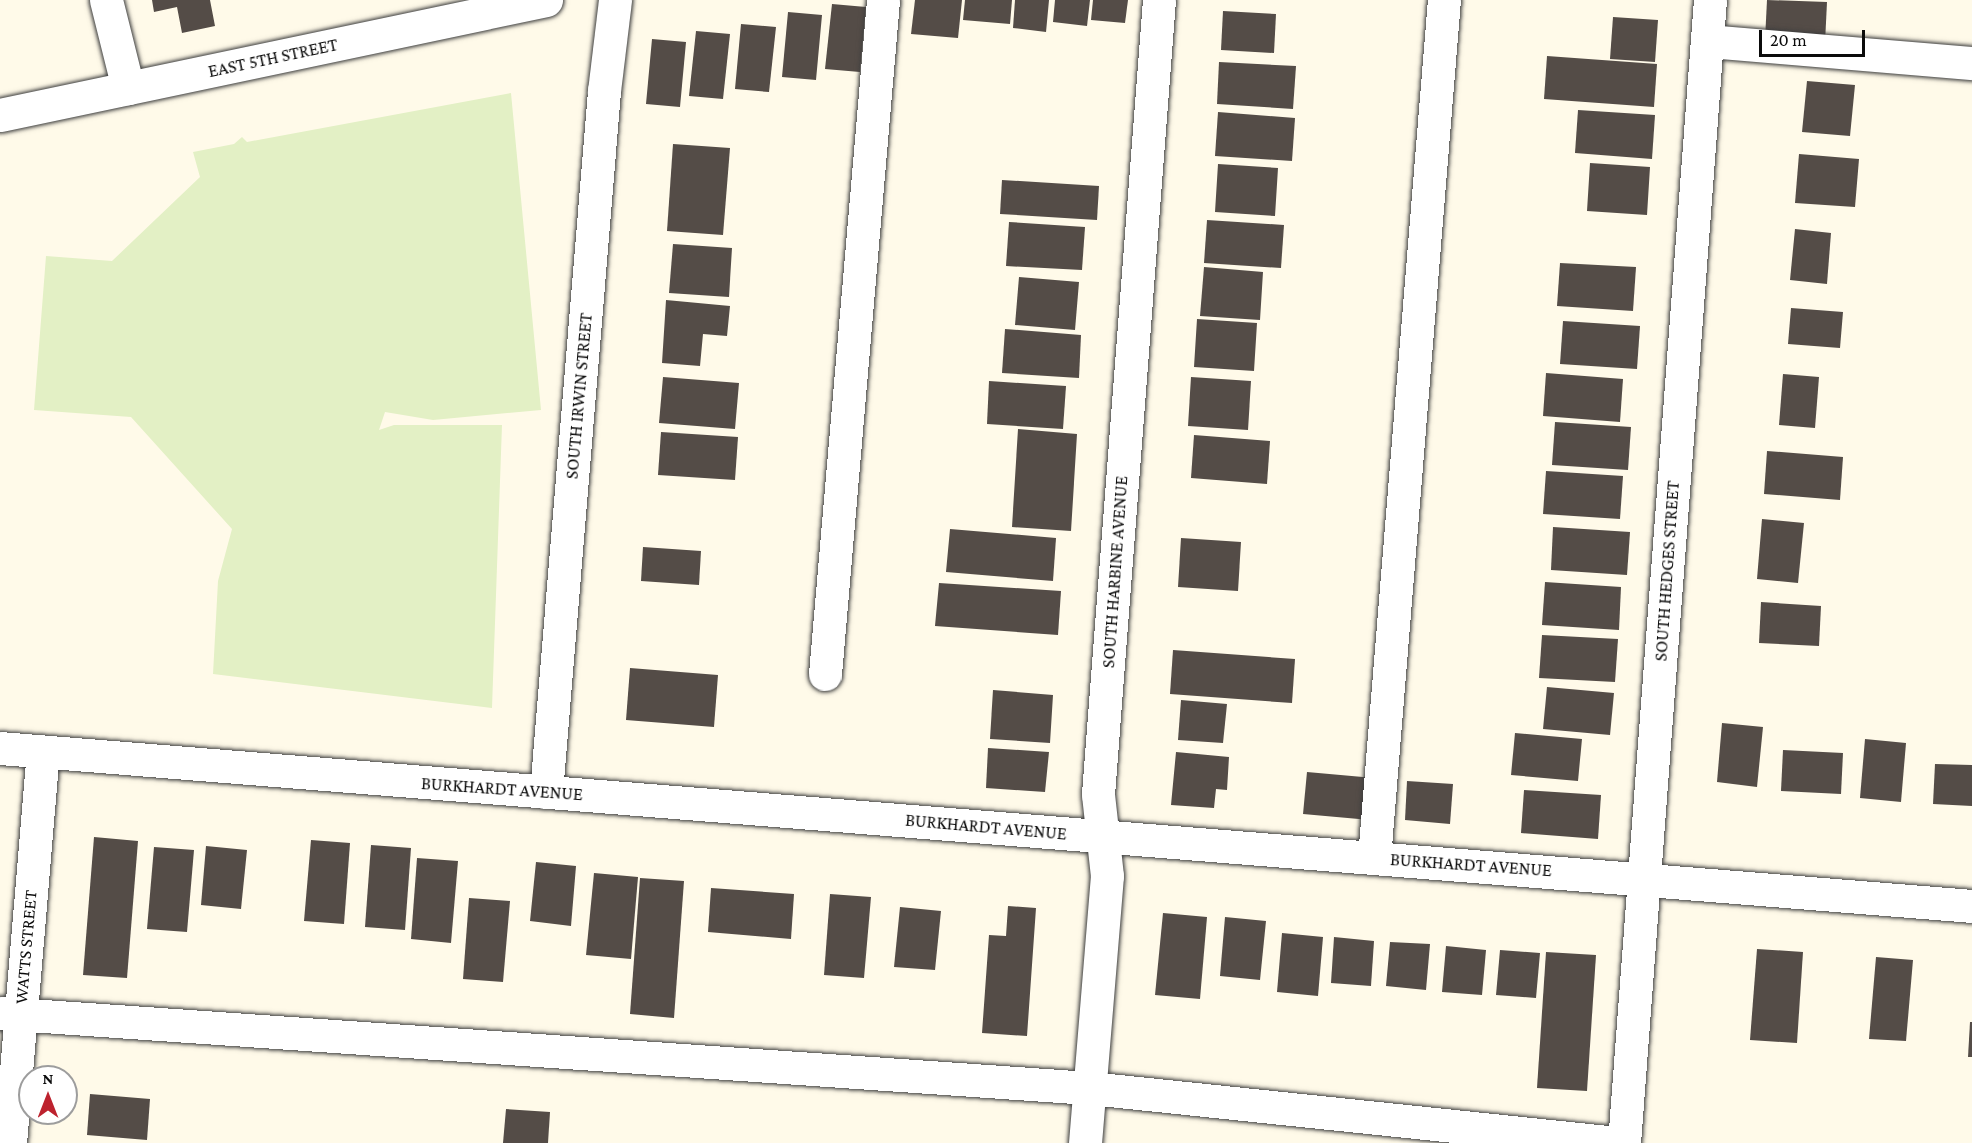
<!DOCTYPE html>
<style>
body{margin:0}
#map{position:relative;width:1972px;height:1143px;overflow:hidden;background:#fffae9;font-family:"Crimson Pro",serif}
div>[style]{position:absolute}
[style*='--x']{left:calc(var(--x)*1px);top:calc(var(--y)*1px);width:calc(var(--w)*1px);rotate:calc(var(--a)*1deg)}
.pitch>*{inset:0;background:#e3f0c5}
.building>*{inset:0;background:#544c47}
.roads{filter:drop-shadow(0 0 2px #3e3e3e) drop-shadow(0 0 2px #3e3e3e)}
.minor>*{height:33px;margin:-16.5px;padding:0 16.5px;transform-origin:16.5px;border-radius:16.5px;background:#fff}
span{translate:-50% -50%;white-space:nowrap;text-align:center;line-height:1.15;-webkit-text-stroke:6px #fff;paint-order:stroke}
.street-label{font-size:18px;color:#0b0b0b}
.north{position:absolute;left:18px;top:1065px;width:60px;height:60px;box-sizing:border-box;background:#fff;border:2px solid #9d9d9d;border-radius:50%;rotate:0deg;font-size:16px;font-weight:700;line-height:24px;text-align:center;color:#0b0b0b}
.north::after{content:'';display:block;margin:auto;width:21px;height:27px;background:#bd222e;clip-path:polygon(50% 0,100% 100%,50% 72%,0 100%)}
.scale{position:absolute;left:1759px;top:30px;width:106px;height:27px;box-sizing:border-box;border:3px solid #0b0b0b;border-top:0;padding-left:8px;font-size:18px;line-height:21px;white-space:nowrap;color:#0b0b0b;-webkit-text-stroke:4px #fff;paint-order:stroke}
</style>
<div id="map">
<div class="pitch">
<i style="clip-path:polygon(511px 93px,541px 410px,433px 420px,385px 412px,379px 430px,394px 425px,502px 425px,492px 708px,213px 674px,218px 581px,232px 529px,131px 417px,34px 410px,46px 256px,112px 261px,200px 177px,193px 152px,234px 144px,242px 137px,247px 142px)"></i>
</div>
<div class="building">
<i style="clip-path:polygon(152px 0,210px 0,215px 26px,182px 33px,177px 7px,154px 12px)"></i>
<i style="clip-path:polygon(915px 0,962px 0,958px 38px,911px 34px)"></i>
<i style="clip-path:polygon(965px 0,1012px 0,1010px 24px,963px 20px)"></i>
<i style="clip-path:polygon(1015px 0,1049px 0,1046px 32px,1013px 28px)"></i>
<i style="clip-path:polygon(1055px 0,1090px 0,1087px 26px,1053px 22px)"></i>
<i style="clip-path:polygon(1093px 0,1128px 0,1125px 23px,1091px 20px)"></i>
<i style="clip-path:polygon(1767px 0,1827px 2px,1825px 43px,1765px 40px)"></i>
<i style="clip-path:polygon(832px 4px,866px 7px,860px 72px,825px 69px)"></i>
<i style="clip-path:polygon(1223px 11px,1276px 14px,1274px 53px,1221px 50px)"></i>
<i style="clip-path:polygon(788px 12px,822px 15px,816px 80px,782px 77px)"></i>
<i style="clip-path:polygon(1613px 17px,1658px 20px,1655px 62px,1610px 59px)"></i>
<i style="clip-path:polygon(741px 24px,776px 27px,769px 92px,735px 89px)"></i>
<i style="clip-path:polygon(696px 31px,730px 34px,723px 99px,689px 96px)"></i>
<i style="clip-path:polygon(652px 39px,686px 42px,680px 107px,646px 104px)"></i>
<i style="clip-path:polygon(1547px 56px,1657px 64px,1654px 107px,1544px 99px)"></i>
<i style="clip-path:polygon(1219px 62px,1296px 66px,1293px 109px,1217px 104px)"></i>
<i style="clip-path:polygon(1807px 81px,1855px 85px,1850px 136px,1802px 132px)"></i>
<i style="clip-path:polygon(1578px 110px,1655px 115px,1652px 159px,1575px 153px)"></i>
<i style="clip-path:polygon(1218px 112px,1295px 118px,1292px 161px,1215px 156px)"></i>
<i style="clip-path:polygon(673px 144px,730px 148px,723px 235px,667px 231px)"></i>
<i style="clip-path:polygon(1799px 154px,1859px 159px,1855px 207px,1795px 203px)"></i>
<i style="clip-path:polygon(1590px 163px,1650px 167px,1647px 215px,1587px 211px)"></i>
<i style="clip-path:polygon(1218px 164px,1278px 168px,1275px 216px,1215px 212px)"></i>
<i style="clip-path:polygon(1002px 180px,1099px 186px,1097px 220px,1000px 214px)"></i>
<i style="clip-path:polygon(1207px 220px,1284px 225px,1281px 268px,1204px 263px)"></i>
<i style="clip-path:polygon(1009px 222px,1085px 227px,1082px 270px,1006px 266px)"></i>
<i style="clip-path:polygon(1795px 229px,1831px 233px,1827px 284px,1790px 280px)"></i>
<i style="clip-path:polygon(673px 244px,732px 248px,729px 297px,669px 293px)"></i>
<i style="clip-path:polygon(1560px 263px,1636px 267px,1633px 311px,1557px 306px)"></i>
<i style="clip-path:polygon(1204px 267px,1263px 272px,1260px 320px,1200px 316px)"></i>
<i style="clip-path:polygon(1019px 277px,1079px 282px,1075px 330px,1015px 325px)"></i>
<i style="clip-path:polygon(666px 300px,730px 306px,727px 336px,703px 334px,700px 366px,662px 363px)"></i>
<i style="clip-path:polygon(1791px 308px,1843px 312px,1840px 348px,1788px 344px)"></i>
<i style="clip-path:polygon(1197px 319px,1257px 323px,1254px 371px,1194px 367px)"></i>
<i style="clip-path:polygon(1563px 321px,1640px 326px,1637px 369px,1560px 364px)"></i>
<i style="clip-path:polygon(1005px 329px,1081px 335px,1079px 378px,1002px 373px)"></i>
<i style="clip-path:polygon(1546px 373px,1623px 379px,1620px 422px,1543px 416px)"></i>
<i style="clip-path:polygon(1783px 374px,1819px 377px,1815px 428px,1779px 425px)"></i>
<i style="clip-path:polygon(663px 377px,739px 383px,735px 429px,659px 423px)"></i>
<i style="clip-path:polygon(1191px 377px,1251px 381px,1248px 430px,1188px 426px)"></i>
<i style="clip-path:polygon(989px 381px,1066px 386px,1063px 429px,987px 424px)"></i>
<i style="clip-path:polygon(1555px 422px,1631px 427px,1628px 470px,1552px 465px)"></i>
<i style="clip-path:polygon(1018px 429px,1077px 434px,1071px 531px,1012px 527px)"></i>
<i style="clip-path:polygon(661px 432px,738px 437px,735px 480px,658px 475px)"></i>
<i style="clip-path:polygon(1194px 435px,1270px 441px,1267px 484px,1191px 478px)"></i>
<i style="clip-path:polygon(1767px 451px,1843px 457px,1840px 500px,1764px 494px)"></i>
<i style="clip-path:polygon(1546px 471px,1623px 476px,1620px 519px,1543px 514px)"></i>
<i style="clip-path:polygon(1762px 519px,1804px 523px,1798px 583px,1757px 579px)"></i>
<i style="clip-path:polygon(1553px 527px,1630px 532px,1627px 575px,1551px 570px)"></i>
<i style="clip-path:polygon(950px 529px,1056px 538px,1053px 581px,946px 572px)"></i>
<i style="clip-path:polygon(1181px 538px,1241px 542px,1238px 591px,1178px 587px)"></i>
<i style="clip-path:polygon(643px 547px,701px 551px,699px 585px,641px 581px)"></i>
<i style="clip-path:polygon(1545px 582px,1621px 587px,1619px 630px,1542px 625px)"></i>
<i style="clip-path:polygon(939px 583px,1061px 591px,1058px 635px,935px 626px)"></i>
<i style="clip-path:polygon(1761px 602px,1821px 606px,1819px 646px,1759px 643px)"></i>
<i style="clip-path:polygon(1542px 635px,1618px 639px,1615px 682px,1539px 678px)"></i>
<i style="clip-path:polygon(1173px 650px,1295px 659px,1292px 703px,1170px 694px)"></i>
<i style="clip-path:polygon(630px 668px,718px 675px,714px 727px,626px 720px)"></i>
<i style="clip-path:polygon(1547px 687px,1614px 693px,1610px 735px,1543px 729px)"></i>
<i style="clip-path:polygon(993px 690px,1053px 695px,1050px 743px,990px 739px)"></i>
<i style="clip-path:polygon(1181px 700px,1227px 704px,1223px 743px,1178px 740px)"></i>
<i style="clip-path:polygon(1722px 723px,1763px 727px,1757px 787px,1717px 782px)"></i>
<i style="clip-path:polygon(1515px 733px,1582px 739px,1578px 781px,1511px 775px)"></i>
<i style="clip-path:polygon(1865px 739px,1906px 743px,1901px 802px,1860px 798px)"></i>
<i style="clip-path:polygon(988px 748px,1049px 752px,1045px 792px,986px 788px)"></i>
<i style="clip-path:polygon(1783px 750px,1843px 753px,1841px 794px,1781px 791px)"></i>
<i style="clip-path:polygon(1176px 752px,1229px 757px,1227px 790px,1216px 789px,1214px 808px,1171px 805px)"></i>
<i style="clip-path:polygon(1935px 764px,1972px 765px,1972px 806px,1933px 804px)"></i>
<i style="clip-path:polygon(1307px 772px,1374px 778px,1370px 820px,1303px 814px)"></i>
<i style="clip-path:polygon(1407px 781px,1453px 784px,1450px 824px,1405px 820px)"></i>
<i style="clip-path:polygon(1524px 790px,1601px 795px,1598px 839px,1521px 833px)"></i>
<i style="clip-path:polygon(94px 837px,138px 841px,127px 978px,83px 975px)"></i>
<i style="clip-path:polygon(311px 840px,350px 843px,344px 924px,304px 921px)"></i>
<i style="clip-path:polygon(371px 845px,411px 848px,405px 930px,365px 927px)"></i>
<i style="clip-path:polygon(206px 846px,247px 850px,241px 909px,201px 905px)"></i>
<i style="clip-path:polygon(154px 847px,194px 850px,187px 932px,147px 929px)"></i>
<i style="clip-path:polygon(417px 858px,458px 861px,451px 943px,411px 939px)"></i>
<i style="clip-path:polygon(536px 862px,576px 866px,571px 926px,530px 921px)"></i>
<i style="clip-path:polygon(594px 873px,638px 877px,631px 959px,586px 955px)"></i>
<i style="clip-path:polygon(640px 878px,684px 881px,674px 1018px,630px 1014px)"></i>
<i style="clip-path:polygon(711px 888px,794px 894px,791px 939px,708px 932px)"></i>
<i style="clip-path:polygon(830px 894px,871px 897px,864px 978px,824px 975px)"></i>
<i style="clip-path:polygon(469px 898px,510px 901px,503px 982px,463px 979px)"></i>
<i style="clip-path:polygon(1008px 906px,1036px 908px,1027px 1036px,982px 1033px,989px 935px,1006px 936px)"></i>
<i style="clip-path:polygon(900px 907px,941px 911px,935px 970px,894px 967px)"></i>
<i style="clip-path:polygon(1163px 913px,1207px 917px,1200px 999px,1155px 995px)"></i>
<i style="clip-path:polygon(1225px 917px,1266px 921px,1260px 980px,1220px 976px)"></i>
<i style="clip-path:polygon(1282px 933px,1323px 937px,1318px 996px,1277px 992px)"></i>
<i style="clip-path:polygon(1334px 937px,1374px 941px,1371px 986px,1331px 983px)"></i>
<i style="clip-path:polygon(1390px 942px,1430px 944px,1426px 990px,1386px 986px)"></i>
<i style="clip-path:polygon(1446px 946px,1486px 950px,1482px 995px,1442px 992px)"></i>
<i style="clip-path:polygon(1757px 949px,1803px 952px,1797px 1043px,1750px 1040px)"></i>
<i style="clip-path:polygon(1500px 950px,1540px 953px,1536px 998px,1496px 995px)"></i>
<i style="clip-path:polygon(1546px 952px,1596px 955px,1587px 1091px,1537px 1088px)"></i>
<i style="clip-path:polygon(1876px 957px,1913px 960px,1906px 1041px,1869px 1039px)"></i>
<i style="clip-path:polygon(1970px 1022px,1972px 1022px,1972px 1057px,1968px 1057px)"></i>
<i style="clip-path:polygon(90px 1094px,150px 1099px,147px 1140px,87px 1135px)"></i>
<i style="clip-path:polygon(506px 1109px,550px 1112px,548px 1143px,503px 1143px)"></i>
</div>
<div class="roads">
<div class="minor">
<i style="--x:106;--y:0;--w:91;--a:76"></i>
<i style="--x:1708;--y:41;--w:265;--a:4.8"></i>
<i style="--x:0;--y:115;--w:558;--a:-11.89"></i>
<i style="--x:825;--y:674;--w:676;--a:-85.08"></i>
<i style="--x:0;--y:748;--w:1978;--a:4.58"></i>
<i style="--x:546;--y:792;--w:703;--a:-85.27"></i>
<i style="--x:604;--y:91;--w:92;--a:-83.1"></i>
<i style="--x:1374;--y:858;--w:861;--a:-85.34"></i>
<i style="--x:0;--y:1013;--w:1093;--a:3.94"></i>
<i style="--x:1090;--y:1088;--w:530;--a:5.96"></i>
<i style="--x:10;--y:1143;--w:392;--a:-85.2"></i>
<i style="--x:1085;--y:1143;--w:268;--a:-85.3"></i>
<i style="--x:1107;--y:876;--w:82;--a:-96.3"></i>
<i style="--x:1098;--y:794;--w:796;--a:-85.61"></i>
<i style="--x:1624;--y:1143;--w:1146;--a:-85.7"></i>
</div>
</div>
<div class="street-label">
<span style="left:273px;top:58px;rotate:-12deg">EAST 5TH STREET</span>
<span style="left:579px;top:396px;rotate:-85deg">SOUTH IRWIN STREET</span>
<span style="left:1667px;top:571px;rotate:-86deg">SOUTH HEDGES STREET</span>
<span style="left:1115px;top:572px;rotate:-86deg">SOUTH HARBINE AVENUE</span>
<span style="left:502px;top:789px;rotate:4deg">BURKHARDT AVENUE</span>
<span style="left:986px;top:827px;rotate:5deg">BURKHARDT AVENUE</span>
<span style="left:1471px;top:865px;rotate:4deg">BURKHARDT AVENUE</span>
<span style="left:26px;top:947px;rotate:-85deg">WATTS STREET</span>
</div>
<div class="north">N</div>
<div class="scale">20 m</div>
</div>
